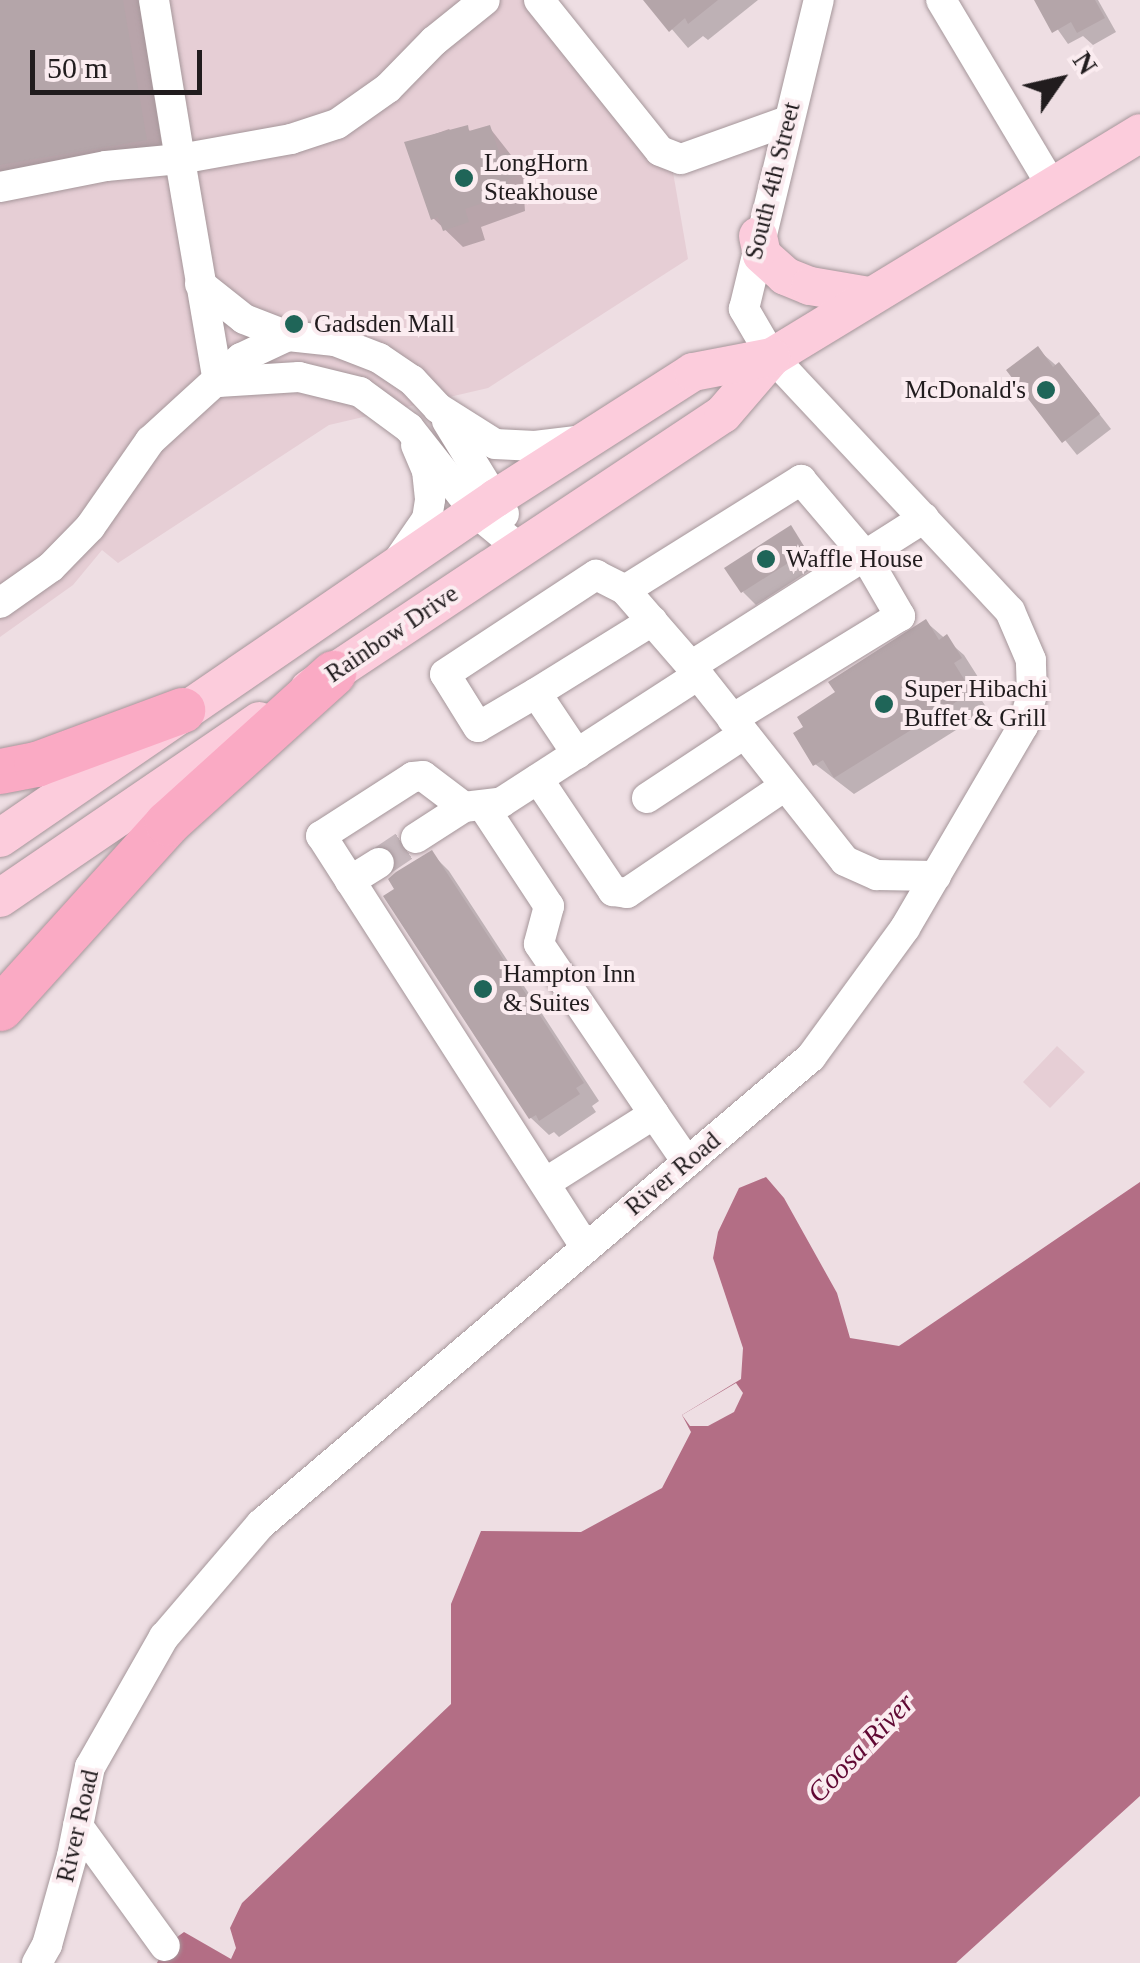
<!DOCTYPE html>
<style>
body{margin:0}
#map{position:relative;width:1140px;height:1963px;overflow:hidden;background:#eedee3;font-family:"Times New Roman",serif}
div>[style]{position:absolute}
[style*='--x']{left:calc(var(--x)*1px);top:calc(var(--y)*1px);width:calc(var(--w)*1px);rotate:calc(var(--a)*1deg)}
.built>*{inset:0;background:#e6ced5}
.water>*{inset:0;background:#b36e85}
.pier>*{inset:0;background:#eedee3}
.shadow>*{inset:0;background:#0003}
.building>*{inset:0;background:#b4a5a9}
.minor-tunnel>*{height:30px;margin-top:-15px;transform-origin:0;background:repeating-linear-gradient(90deg,#c5b7bc 0 30px,transparent 0 45px)}
.roads{filter:drop-shadow(0 0 2px #a5969a) drop-shadow(0 0 2px #a5969a)}
.minor>*{height:30px;margin:-15px;padding:0 15px;transform-origin:15px;border-radius:15px;background:#fff}
.major>*{height:38px;margin:-19px;padding:0 19px;transform-origin:19px;border-radius:19px;background:#fcccdc}
.highway>*{height:45px;margin:-22.5px;padding:0 22.5px;transform-origin:22.5px;border-radius:22.5px;background:#faaac4}
.dots>*{width:28px;height:28px;translate:-50% -50%;box-sizing:border-box;border:5px solid #fbecf0;border-radius:50%}
span{translate:-50% -50%;white-space:nowrap;text-align:center;line-height:1.15;-webkit-text-stroke:8px #fbecf0;paint-order:stroke}
.poi-label{font-size:25px;color:#211c1e}
.left{translate:0 -50%;text-align:left}
.right{translate:-100% -50%;text-align:right}
.street-label{font-size:25px;color:#211c1e}
.water-label{font-size:28px;color:#600833;font-style:italic}
.north{position:absolute;left:1010px;top:30px;width:100px;height:100px;-webkit-text-stroke:8px #fbecf0;paint-order:stroke;rotate:56deg;font-size:28px;font-weight:700;line-height:40px;text-align:center;color:#211c1e}
.north::after{content:'';display:block;margin:auto;width:35px;height:45px;background:#211c1e;clip-path:polygon(50% 0,100% 100%,50% 72%,0 100%)}
.scale{position:absolute;left:30px;top:50px;width:172px;height:45px;box-sizing:border-box;border:5px solid #211c1e;border-top:0;padding-left:12px;font-size:30px;line-height:35px;white-space:nowrap;color:#211c1e;-webkit-text-stroke:8px #fbecf0;paint-order:stroke}
</style>
<div id="map">
<div class="built">
<i style="clip-path:polygon(0 0,551px 0,668px 143px,688px 259px,488px 388px,329px 425px,118px 563px,102px 550px,73px 585px,0 637px)"></i>
<i style="clip-path:polygon(1057px 1046px,1085px 1072px,1050px 1108px,1023px 1082px)"></i>
</div>
<div class="water">
<i style="clip-path:polygon(766px 1177px,784px 1198px,837px 1293px,850px 1338px,899px 1346px,1140px 1182px,1140px 1796px,956px 1963px,157px 1963px,165px 1946px,184px 1932px,231px 1959px,236px 1948px,230px 1928px,242px 1903px,451px 1704px,451px 1604px,481px 1531px,581px 1532px,662px 1488px,691px 1432px,682px 1415px,741px 1379px,743px 1348px,713px 1258px,718px 1232px,739px 1188px)"></i>
</div>
<div class="pier">
<i style="clip-path:polygon(736px 1383px,743px 1393px,734px 1412px,708px 1426px,690px 1426px,682px 1415px)"></i>
</div>
<div class="shadow">
<i style="clip-path:polygon(0 0,139px 0,164px 157px,0 185px)"></i>
<i style="clip-path:polygon(647px 0,758px 0,708px 40px,703px 36px,688px 48px)"></i>
<i style="clip-path:polygon(1037px 0,1098px 0,1116px 32px,1093px 45px,1083px 36px,1068px 44px)"></i>
<i style="clip-path:polygon(489px 127px,525px 173px,533px 194px,524px 197px,525px 211px,481px 227px,485px 240px,463px 247px,433px 218px,407px 144px,449px 129px,453px 133px,467px 128px,472px 133px)"></i>
<i style="clip-path:polygon(1037px 349px,1072px 379px,1111px 429px,1077px 455px,1010px 371px)"></i>
<i style="clip-path:polygon(790px 528px,818px 565px,756px 605px,743px 592px)"></i>
<i style="clip-path:polygon(926px 622px,964px 655px,978px 677px,970px 682px,988px 710px,854px 794px,815px 764px,838px 693px)"></i>
<i style="clip-path:polygon(431px 853px,449px 871px,599px 1101px,592px 1106px,596px 1112px,559px 1137px,554px 1132px,549px 1135px,531px 1118px)"></i>
</div>
<div class="building">
<i style="clip-path:polygon(0 0,123px 0,147px 140px,0 165px)"></i>
<i style="clip-path:polygon(643px 0,718px 0,688px 24px,685px 18px,669px 32px)"></i>
<i style="clip-path:polygon(1034px 0,1095px 0,1105px 18px,1077px 33px,1071px 22px,1052px 33px)"></i>
<i style="clip-path:polygon(468px 125px,469px 131px,490px 125px,500px 155px,508px 152px,517px 176px,508px 179px,509px 194px,465px 209px,469px 222px,443px 231px,438px 217px,431px 220px,404px 142px)"></i>
<i style="clip-path:polygon(1038px 346px,1053px 367px,1059px 362px,1100px 414px,1062px 443px,1006px 370px)"></i>
<i style="clip-path:polygon(791px 525px,807px 551px,741px 593px,724px 568px)"></i>
<i style="clip-path:polygon(926px 619px,939px 640px,947px 634px,962px 658px,954px 663px,972px 692px,834px 778px,823px 760px,813px 766px,793px 733px,803px 727px,797px 717px,835px 692px,828px 682px)"></i>
<i style="clip-path:polygon(432px 850px,584px 1083px,576px 1088px,580px 1094px,539px 1121px,536px 1115px,529px 1119px,383px 896px,394px 889px,388px 879px,396px 872px)"></i>
</div>
<div class="minor-tunnel">
<i style="--x:379;--y:863;--w:45;--a:-34"></i>
</div>
<div class="roads">
<div class="minor">
<i style="--x:539;--y:0;--w:193;--a:51.3"></i>
<i style="--x:660;--y:151;--w:22;--a:21"></i>
<i style="--x:681;--y:159;--w:114;--a:-19.6"></i>
<i style="--x:941;--y:0;--w:217;--a:59.2"></i>
<i style="--x:0;--y:187;--w:108;--a:-11.2"></i>
<i style="--x:106;--y:166;--w:74;--a:-5.4"></i>
<i style="--x:180;--y:159;--w:161;--a:-99.3"></i>
<i style="--x:200;--y:284;--w:56;--a:38.5"></i>
<i style="--x:244;--y:319;--w:47;--a:21.1"></i>
<i style="--x:288;--y:336;--w:47;--a:6.1"></i>
<i style="--x:335;--y:341;--w:47;--a:21.1"></i>
<i style="--x:379;--y:358;--w:40;--a:34"></i>
<i style="--x:412;--y:380;--w:38;--a:47"></i>
<i style="--x:438;--y:408;--w:67;--a:32.3"></i>
<i style="--x:495;--y:444;--w:40;--a:2.9"></i>
<i style="--x:535;--y:446;--w:48;--a:-7.1"></i>
<i style="--x:218;--y:382;--w:226;--a:-99.7"></i>
<i style="--x:180;--y:159;--w:113;--a:-10.2"></i>
<i style="--x:291;--y:139;--w:48;--a:-18.1"></i>
<i style="--x:337;--y:124;--w:62;--a:-35.2"></i>
<i style="--x:388;--y:88;--w:66;--a:-45.6"></i>
<i style="--x:434;--y:41;--w:65;--a:-38.8"></i>
<i style="--x:218;--y:382;--w:81;--a:-3.5"></i>
<i style="--x:299;--y:377;--w:63;--a:13.8"></i>
<i style="--x:360;--y:392;--w:61;--a:36.3"></i>
<i style="--x:409;--y:428;--w:107;--a:51.8"></i>
<i style="--x:475;--y:512;--w:58;--a:39.4"></i>
<i style="--x:447;--y:421;--w:109;--a:58.5"></i>
<i style="--x:924;--y:518;--w:276;--a:147.6"></i>
<i style="--x:691;--y:666;--w:248;--a:51.7"></i>
<i style="--x:845;--y:861;--w:35;--a:24"></i>
<i style="--x:877;--y:875;--w:59;--a:1"></i>
<i style="--x:400;--y:558;--w:47;--a:-55.3"></i>
<i style="--x:427;--y:519;--w:20;--a:-81"></i>
<i style="--x:430;--y:499;--w:28;--a:-96"></i>
<i style="--x:427;--y:471;--w:28;--a:-113"></i>
<i style="--x:0;--y:603;--w:62;--a:-35.2"></i>
<i style="--x:51;--y:567;--w:56;--a:-45.7"></i>
<i style="--x:90;--y:527;--w:105;--a:-55.1"></i>
<i style="--x:150;--y:441;--w:123;--a:-42.4"></i>
<i style="--x:241;--y:358;--w:52;--a:-25.1"></i>
<i style="--x:691;--y:666;--w:101;--a:-131"></i>
<i style="--x:625;--y:590;--w:208;--a:-32"></i>
<i style="--x:801;--y:480;--w:97;--a:49.6"></i>
<i style="--x:864;--y:554;--w:72;--a:59.9"></i>
<i style="--x:900;--y:616;--w:197;--a:148.5"></i>
<i style="--x:536;--y:693;--w:137;--a:-31.8"></i>
<i style="--x:577;--y:754;--w:73;--a:-123.9"></i>
<i style="--x:536;--y:693;--w:67;--a:149.6"></i>
<i style="--x:478;--y:727;--w:62;--a:-121.9"></i>
<i style="--x:445;--y:674;--w:181;--a:-33.3"></i>
<i style="--x:596;--y:575;--w:33;--a:27"></i>
<i style="--x:538;--y:779;--w:135;--a:56.2"></i>
<i style="--x:613;--y:891;--w:14;--a:8"></i>
<i style="--x:627;--y:893;--w:191;--a:-34.1"></i>
<i style="--x:647;--y:798;--w:116;--a:-33.4"></i>
<i style="--x:483;--y:806;--w:120;--a:56.6"></i>
<i style="--x:549;--y:906;--w:39;--a:105"></i>
<i style="--x:539;--y:944;--w:205;--a:55.9"></i>
<i style="--x:416;--y:838;--w:57;--a:-32.9"></i>
<i style="--x:350;--y:881;--w:34;--a:-32"></i>
<i style="--x:545;--y:1183;--w:129;--a:-32.3"></i>
<i style="--x:654;--y:1114;--w:58;--a:55.5"></i>
<i style="--x:586;--y:1248;--w:490;--a:-122.7"></i>
<i style="--x:321;--y:836;--w:109;--a:-32.7"></i>
<i style="--x:413;--y:777;--w:10;--a:-6"></i>
<i style="--x:423;--y:776;--w:51;--a:37.1"></i>
<i style="--x:464;--y:807;--w:38;--a:-7"></i>
<i style="--x:502;--y:802;--w:234;--a:-32.9"></i>
<i style="--x:78;--y:1826;--w:148;--a:54.1"></i>
<i style="--x:37;--y:1963;--w:21;--a:-61"></i>
<i style="--x:47;--y:1945;--w:92;--a:-74.3"></i>
<i style="--x:72;--y:1856;--w:91;--a:-78.6"></i>
<i style="--x:90;--y:1767;--w:150;--a:-60.4"></i>
<i style="--x:164;--y:1637;--w:149;--a:-49.4"></i>
<i style="--x:261;--y:1524;--w:722;--a:-40.33"></i>
<i style="--x:811;--y:1057;--w:160;--a:-53.9"></i>
<i style="--x:905;--y:928;--w:234;--a:-59.7"></i>
<i style="--x:1023;--y:726;--w:33;--a:-74"></i>
<i style="--x:1032;--y:694;--w:34;--a:-92"></i>
<i style="--x:1031;--y:660;--w:53;--a:-113.2"></i>
<i style="--x:1010;--y:611;--w:348;--a:-133.1"></i>
<i style="--x:772;--y:357;--w:56;--a:-120.3"></i>
<i style="--x:744;--y:309;--w:318;--a:-76.4"></i>
</div>
<div class="major">
<i style="--x:758;--y:236;--w:19;--a:78"></i>
<i style="--x:762;--y:255;--w:31;--a:42"></i>
<i style="--x:785;--y:276;--w:27;--a:22"></i>
<i style="--x:810;--y:286;--w:60;--a:9.6"></i>
<i style="--x:309;--y:689;--w:497;--a:-33.6"></i>
<i style="--x:723;--y:414;--w:75;--a:-49.3"></i>
<i style="--x:772;--y:357;--w:431;--a:-31.3"></i>
<i style="--x:0;--y:838;--w:601;--a:-34.43"></i>
<i style="--x:496;--y:498;--w:234;--a:-32.6"></i>
<i style="--x:693;--y:372;--w:80;--a:-10.8"></i>
<i style="--x:0;--y:898;--w:314;--a:-34.3"></i>
</div>
<div class="highway">
<i style="--x:0;--y:771;--w:37;--a:-11"></i>
<i style="--x:36;--y:764;--w:156;--a:-20.3"></i>
<i style="--x:0;--y:1008;--w:249;--a:-47.9"></i>
<i style="--x:167;--y:823;--w:224;--a:-42.1"></i>
</div>
</div>
<div class="dots">
<i style="left:464px;top:178px;background:#1f6558"></i>
<i style="left:294px;top:324px;background:#1f6558"></i>
<i style="left:1046px;top:390px;background:#1f6558"></i>
<i style="left:766px;top:559px;background:#1f6558"></i>
<i style="left:884px;top:704px;background:#1f6558"></i>
<i style="left:483px;top:989px;background:#1f6558"></i>
</div>
<div class="poi-label">
<span class="left" style="left:484px;top:178px">LongHorn<br>Steakhouse</span>
<span class="left" style="left:314px;top:324px">Gadsden Mall</span>
<span class="right" style="left:1026px;top:390px">McDonald's</span>
<span class="left" style="left:786px;top:559px">Waffle House</span>
<span class="left" style="left:904px;top:704px">Super Hibachi<br>Buffet &amp; Grill</span>
<span class="left" style="left:503px;top:989px">Hampton Inn<br>&amp; Suites</span>
</div>
<div class="street-label">
<span style="left:773px;top:181px;rotate:-76deg">South 4th Street</span>
<span style="left:392px;top:634px;rotate:-34deg">Rainbow Drive</span>
<span style="left:673px;top:1174px;rotate:-40deg">River Road</span>
<span style="left:78px;top:1826px;rotate:-77deg">River Road</span>
</div>
<div class="water-label">
<span style="left:861px;top:1748px;rotate:-46deg">Coosa River</span>
</div>
<div class="north">N</div>
<div class="scale">50 m</div>
</div>
